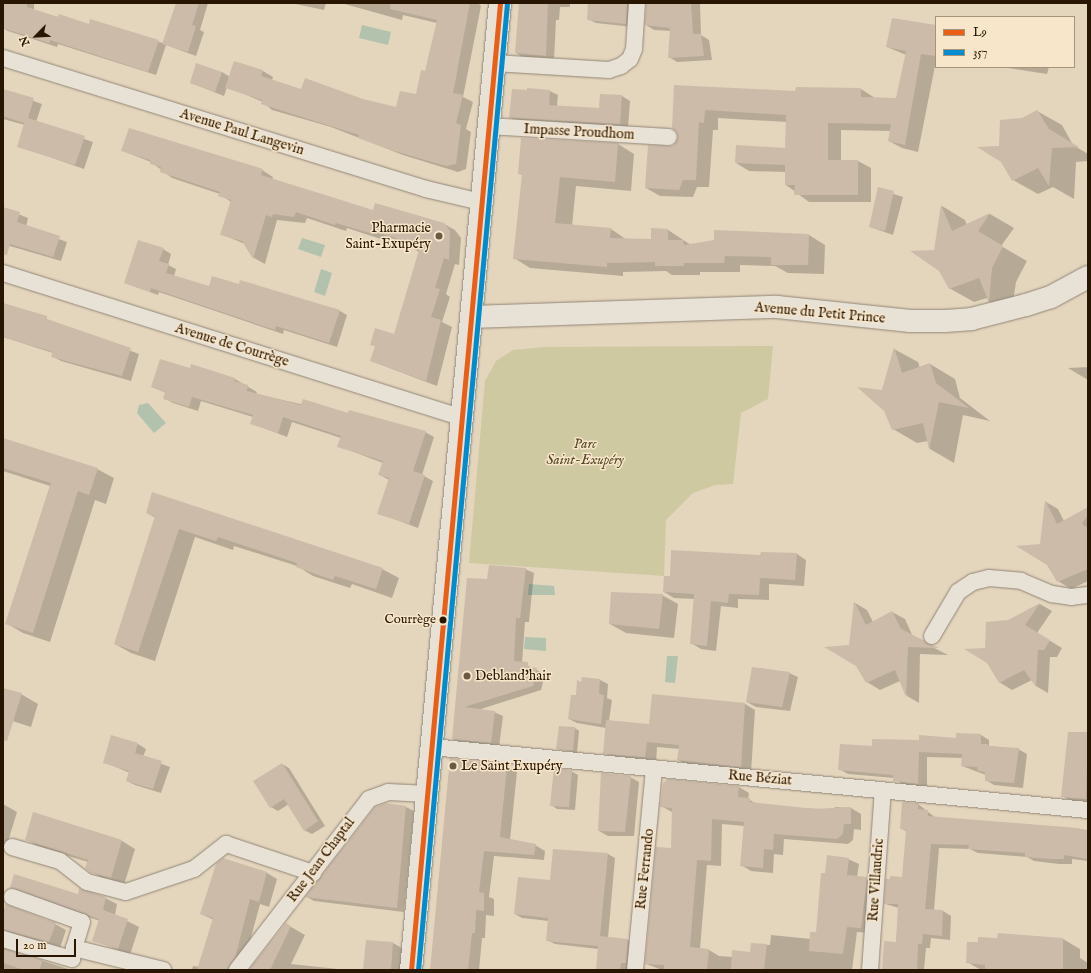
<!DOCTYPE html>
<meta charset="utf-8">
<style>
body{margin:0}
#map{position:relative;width:1091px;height:973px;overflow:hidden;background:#e4d5bd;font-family:"IM FELL English",serif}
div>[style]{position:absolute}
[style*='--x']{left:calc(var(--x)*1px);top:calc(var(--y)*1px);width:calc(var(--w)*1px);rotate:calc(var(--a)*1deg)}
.green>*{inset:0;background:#cec9a0}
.water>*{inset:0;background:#b2c2ad}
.shadow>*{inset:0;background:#0003}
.building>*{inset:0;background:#cdbbaa}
.roads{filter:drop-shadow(0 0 1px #918676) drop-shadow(0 0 1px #918676)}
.street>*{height:16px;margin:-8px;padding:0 8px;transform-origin:8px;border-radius:8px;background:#e8e1d5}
.secondary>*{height:22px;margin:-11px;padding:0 11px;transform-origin:11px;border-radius:11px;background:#e8e1d5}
.bus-1>*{height:5px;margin:-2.5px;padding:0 2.5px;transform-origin:2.5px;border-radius:2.5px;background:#ea5f18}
.bus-2>*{height:5px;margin:-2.5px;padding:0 2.5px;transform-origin:2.5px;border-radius:2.5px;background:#008dcf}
.dots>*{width:11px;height:11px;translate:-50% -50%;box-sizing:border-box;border:2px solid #f8e6ca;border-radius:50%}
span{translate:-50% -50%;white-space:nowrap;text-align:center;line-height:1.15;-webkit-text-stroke:3px #f8e6ca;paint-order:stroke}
.bus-label{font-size:13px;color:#291602}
.right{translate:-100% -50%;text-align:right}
.street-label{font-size:14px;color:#291602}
.poi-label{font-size:14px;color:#291602}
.left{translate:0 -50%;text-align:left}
.park-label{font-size:14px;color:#55492a;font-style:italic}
.frame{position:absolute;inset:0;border:4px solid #291602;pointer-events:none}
.legend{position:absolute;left:935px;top:16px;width:140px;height:52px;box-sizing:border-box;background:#f8e6ca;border:1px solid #a5937a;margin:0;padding:5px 7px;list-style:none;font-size:12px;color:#291602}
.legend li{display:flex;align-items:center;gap:8px;height:20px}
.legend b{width:20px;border:1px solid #a5937a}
.north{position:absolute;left:16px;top:16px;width:40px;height:40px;-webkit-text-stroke:3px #f8e6ca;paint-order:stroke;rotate:246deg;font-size:11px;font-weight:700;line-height:16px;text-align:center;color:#291602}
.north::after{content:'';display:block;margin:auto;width:14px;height:18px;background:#291602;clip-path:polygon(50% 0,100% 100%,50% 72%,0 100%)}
.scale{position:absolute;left:16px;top:939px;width:60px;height:18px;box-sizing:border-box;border:2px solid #291602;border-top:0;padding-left:5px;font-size:12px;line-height:14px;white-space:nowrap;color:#291602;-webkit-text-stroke:3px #f8e6ca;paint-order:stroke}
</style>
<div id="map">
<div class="green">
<i style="clip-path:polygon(773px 346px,768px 399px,741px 413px,733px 484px,715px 485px,693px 493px,666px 520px,664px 576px,469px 563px,485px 381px,496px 361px,513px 350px,545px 347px)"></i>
</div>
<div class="water">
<i style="clip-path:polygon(362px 25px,391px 32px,388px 45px,359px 38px)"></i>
<i style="clip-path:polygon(302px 238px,325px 245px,321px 257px,298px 249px)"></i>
<i style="clip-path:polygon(321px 269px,332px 273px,325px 296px,314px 292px)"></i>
<i style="clip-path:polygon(148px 403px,166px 423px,154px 433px,137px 413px,139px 405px)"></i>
<i style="clip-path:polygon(529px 584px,554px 586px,555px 595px,528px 595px)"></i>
<i style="clip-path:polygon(525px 637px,546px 638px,546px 651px,524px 649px)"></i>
<i style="clip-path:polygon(667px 656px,678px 656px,675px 683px,665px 682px)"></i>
</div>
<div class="shadow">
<i style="clip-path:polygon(3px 3px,34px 3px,34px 11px,163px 43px,177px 3px,208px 3px,200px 30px,204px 32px,196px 56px,166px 45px,156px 75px,58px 44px,57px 47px,8px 31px,3px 28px)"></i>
<i style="clip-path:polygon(291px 3px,326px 3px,324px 10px)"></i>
<i style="clip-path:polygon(341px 3px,478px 3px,481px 6px,463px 97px,473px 102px,466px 129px,471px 132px,466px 169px,458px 172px,403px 155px,331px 127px,272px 110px,263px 102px,227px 87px,224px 96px,191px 83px,222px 72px,230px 77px,263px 71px,273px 77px,272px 80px,302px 90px,396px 108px,417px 95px,426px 72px,437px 23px,403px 15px,402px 20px)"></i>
<i style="clip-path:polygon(520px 3px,570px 3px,570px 7px,560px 7px,559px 20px,556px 20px,554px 60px,524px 58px,516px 53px)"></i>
<i style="clip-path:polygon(589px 3px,637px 3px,633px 27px,596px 23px,588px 19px)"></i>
<i style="clip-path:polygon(647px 3px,700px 3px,701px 35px,709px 40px,712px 60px,677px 62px,669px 57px,671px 31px,654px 30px,646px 25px)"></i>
<i style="clip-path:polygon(936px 26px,936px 61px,918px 152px,902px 148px,889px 141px,891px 131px,841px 130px,841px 161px,858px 161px,871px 168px,871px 202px,809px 202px,786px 185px,786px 172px,749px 171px,736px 163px,786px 149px,787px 122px,718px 118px,718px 130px,713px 130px,709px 187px,697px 187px,693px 197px,660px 196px,646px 188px,679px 138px,675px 86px,796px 92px,797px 88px,861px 89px,875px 98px,897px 99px,906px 55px,887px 47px)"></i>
<i style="clip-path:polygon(1001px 67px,1049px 67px,1047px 74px)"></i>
<i style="clip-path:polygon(3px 90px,42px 104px,36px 122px,93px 142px,84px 169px,18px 146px,25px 125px,3px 119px)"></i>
<i style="clip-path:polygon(550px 91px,558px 95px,557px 106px,600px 109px,622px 96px,630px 101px,628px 128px,518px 122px,510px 117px)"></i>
<i style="clip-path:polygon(1037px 111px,1062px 125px,1073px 145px,1088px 154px,1088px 161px,1076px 162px,1074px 199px,1053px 187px,1038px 194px,1013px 180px,1000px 147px,1022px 119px)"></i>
<i style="clip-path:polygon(522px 139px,618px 144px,634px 154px,631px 191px,576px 186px,572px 226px,611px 229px,627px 240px,652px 240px,652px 229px,668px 230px,691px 245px,809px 235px,825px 245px,824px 274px,788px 273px,775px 266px,740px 265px,740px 272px,700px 272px,700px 275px,672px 275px,666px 271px,623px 272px,623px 276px,530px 268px,514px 258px,523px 175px,519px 174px)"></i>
<i style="clip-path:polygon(123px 151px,262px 170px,273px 177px,272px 180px,374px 212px,444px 224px,455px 230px,461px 238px,459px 265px,455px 264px,446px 294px,450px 297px,442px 322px,452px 327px,437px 386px,371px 361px,376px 347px,371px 344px,395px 336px,419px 252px,411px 247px,411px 245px,385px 236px,384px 240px,347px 228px,346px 231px,307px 218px,305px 223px,277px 220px,265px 264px,254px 258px,245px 244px,221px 234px,231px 202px,220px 194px,172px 178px,151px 162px)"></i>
<i style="clip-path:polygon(878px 189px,903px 197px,893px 235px,870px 227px)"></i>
<i style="clip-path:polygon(942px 206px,965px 220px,967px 225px,990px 214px,1014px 228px,1001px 246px,1027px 261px,1016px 282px,1011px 315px,988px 301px,987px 298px,974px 302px,949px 288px,935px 250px)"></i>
<i style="clip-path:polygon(3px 208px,28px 218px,26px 227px,67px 242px,61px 261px,3px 244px)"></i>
<i style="clip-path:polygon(163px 249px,171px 254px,168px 265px,176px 269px,174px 276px,210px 287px,240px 285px,340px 311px,347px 315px,337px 347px,284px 330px,283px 334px,159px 292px,158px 295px,125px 283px)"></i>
<i style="clip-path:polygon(3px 303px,139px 354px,131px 381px,61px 361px,52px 356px,53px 353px,3px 337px)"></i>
<i style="clip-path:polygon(894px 349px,918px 362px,920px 368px,930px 364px,955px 379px,960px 398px,990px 421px,963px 415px,954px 463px,930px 449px,928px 441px,917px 443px,893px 429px,882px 391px)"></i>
<i style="clip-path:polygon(1088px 353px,1088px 380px,1068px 368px,1088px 367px)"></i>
<i style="clip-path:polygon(191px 369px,235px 379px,257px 392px,256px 394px,425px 432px,434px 437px,422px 475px,433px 481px,418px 528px,378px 513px,389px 480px,380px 475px,383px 463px,338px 446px,341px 438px,292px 422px,287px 437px,251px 423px,253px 417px,201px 401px,198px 411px,173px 403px,164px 398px,166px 393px,152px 387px)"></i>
<i style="clip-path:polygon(3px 439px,97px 469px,114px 478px,106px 504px,95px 500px,50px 642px,23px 633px,6px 623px,50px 486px,3px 471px)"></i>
<i style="clip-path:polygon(1046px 502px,1058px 509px,1064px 521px,1088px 513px,1088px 581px,1071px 589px,1058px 581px,1041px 545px)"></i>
<i style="clip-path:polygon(147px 513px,382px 569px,399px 578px,392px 598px,352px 584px,350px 588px,313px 576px,297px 566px,234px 546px,233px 550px,195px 537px,155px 661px,131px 653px,115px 644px,156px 518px)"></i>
<i style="clip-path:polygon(797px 554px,806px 560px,804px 586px,769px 584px,769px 600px,738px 599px,738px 608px,721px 606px,716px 651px,701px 649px,691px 643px,695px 599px,674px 598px,664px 592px,761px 556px)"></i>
<i style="clip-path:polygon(525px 569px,534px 573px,529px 622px,525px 622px,522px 663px,545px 674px,541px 690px,478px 710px,494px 712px,503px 716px,499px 747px,461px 744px,453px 739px,488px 580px)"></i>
<i style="clip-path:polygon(662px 595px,678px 604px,674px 638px,626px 633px,610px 624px)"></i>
<i style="clip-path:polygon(855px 603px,867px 610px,873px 622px,892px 612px,905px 619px,913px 637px,948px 655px,920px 654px,919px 703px,907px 696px,900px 681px,880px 690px,867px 682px,850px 646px)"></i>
<i style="clip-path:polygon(1040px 604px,1052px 611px,1037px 633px,1062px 648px,1057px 657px,1050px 657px,1048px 693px,1036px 686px,1032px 680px,1012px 690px,999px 682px,986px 649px,1009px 621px)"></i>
<i style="clip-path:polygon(789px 673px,798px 677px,790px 711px,756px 707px,747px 702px)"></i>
<i style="clip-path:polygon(600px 680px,608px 684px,607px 698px,612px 700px,609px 721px,650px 725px,745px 704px,755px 710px,751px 773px,689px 766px,678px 760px,680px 749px,657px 747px,656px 763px,614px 759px,604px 753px,606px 728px,577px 723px,569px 719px,582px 683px)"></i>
<i style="clip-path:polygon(3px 689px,21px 694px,38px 704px,31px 727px,3px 718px)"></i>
<i style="clip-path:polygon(575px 728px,579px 731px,577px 753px,557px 749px)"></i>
<i style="clip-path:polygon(1069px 733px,1088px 733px,1088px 803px,1069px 800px,1062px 796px)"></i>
<i style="clip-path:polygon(981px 735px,989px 740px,989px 746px,1018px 749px,1027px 754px,1023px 788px,994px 785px,986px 780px,986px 775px,962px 766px,963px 758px,927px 757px,927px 788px,903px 785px,894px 778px,848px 774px,839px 769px,873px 747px)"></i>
<i style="clip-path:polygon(138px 744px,146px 749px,143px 757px,170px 767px,161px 793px,135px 785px,127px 781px,130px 773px,104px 762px)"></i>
<i style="clip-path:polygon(451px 759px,507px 767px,517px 772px,510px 840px,535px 845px,545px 851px,544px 860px,494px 856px,489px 897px,494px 899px,494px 916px,486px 915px,485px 938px,482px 938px,479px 970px,431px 970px)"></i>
<i style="clip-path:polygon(282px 764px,289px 768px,325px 826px,312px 834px,304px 830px,289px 804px,278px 811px,271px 807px)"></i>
<i style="clip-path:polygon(571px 771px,578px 775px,575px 810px,557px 809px,551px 805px)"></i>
<i style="clip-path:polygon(630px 777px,639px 782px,634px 836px,608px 836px,599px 831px)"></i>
<i style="clip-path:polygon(739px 787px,749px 793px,748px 799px,759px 805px,834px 810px,835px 807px,851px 808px,861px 814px,861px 830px,854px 829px,853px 840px,848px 844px,784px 839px,783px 855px,774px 854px,773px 873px,751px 871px,741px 865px,745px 826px,722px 824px,721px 866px,707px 865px,700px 949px,709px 950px,719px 956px,733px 957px,751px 953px,752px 944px,770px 945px,771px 935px,811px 939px,817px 934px,826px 874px,848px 859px,859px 864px,857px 877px,867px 878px,877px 884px,871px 933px,857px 932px,852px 970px,662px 970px,646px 964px,672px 849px,672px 812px,661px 806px)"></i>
<i style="clip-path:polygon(3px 804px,17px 812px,6px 848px,3px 847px)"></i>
<i style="clip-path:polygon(918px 804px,936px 818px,1088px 830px,1088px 861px,1072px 859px,1072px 864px,1059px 864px,1034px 861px,1027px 857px,978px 853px,970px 849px,939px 848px,934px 910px,943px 911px,951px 916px,950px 940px,931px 938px,930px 948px,926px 948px,924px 970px,883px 970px,896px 943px,899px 908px,885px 904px,903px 878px,907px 832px,901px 828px)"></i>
<i style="clip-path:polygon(406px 807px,414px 811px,404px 912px,314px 901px,307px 897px)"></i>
<i style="clip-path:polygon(34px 814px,122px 841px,135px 849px,124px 885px,105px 880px,92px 872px,88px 862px,39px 847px,26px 839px)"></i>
<i style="clip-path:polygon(608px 854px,615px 858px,608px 938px,628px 940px,635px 945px,628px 970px,597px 970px,598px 949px,555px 944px,547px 940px,549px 921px,522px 918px,515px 914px,551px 881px)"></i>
<i style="clip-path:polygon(223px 859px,267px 873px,277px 879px,269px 907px,260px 904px,244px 963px,240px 970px,192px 970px,193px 966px,199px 967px,214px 920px,201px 914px)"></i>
<i style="clip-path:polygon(23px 894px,105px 898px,117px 904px,115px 915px,139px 927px,130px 955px,94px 940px,100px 921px)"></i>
<i style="clip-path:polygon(3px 908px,55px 924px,66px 930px,60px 948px,4px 942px,6px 949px,71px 970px,3px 970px)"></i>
<i style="clip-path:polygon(286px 924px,305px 935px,291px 964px,347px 970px,249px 970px)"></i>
<i style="clip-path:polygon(999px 934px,1063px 939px,1080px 949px,1080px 958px,1088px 963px,1088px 970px,981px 970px,967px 962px,980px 944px,998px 939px)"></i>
<i style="clip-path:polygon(367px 941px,393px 943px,407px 951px,406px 970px,364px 970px)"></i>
</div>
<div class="building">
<i style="clip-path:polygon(3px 3px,27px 3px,27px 7px,58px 17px,59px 14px,89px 24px,90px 19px,159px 40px,148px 72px,50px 40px,49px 43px,3px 28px)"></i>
<i style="clip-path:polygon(176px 3px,199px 3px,192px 25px,196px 26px,188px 52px,162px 44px)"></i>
<i style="clip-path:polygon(391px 3px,470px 3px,453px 93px,463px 95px,456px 123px,461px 125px,456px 164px,446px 166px,391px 150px,358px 138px,359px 135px,261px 104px,262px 100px,225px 88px,234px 61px,263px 70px,261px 76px,301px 89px,305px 78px,363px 99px,396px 107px,400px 91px,416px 94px,421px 70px,425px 71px,437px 20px,390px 9px)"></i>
<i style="clip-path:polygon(519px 3px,548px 3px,546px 56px,515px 53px)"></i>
<i style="clip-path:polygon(588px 3px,627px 3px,626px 24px,587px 20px)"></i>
<i style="clip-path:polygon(646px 3px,691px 3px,693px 34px,701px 34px,704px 56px,668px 58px,670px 28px,645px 25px)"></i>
<i style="clip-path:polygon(892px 18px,936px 25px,936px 56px,921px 54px,905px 145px,888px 141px,891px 124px,828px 123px,828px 160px,858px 160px,858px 195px,794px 195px,795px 185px,785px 185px,785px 165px,735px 163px,736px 145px,785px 148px,786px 115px,705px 110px,704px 123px,699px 122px,696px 180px,683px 180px,679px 190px,645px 188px,648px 145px,673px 146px,678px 138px,677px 132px,672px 128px,674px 85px,795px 91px,796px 87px,861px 88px,861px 97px,896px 98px,906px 51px,886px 47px)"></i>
<i style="clip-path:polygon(196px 63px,222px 72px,215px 92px,190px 83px)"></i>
<i style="clip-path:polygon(527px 88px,550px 90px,549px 105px,599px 108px,600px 94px,622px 95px,620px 124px,509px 118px,512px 89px,527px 90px)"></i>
<i style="clip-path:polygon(3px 89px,34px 98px,28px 118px,85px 136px,75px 165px,17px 147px,24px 123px,3px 116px)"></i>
<i style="clip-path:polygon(1037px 110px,1049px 129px,1079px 147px,1052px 148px,1049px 186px,1038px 168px,1012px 181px,1001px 162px,977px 147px,999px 146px,1000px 120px,1022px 118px)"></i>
<i style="clip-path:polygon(129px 128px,263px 169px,261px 175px,373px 210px,375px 203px,444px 223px,450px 231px,449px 260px,444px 258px,435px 288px,440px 289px,431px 317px,441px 320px,426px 381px,370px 361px,375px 346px,370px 345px,375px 328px,394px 334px,419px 250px,409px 247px,411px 243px,374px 231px,373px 234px,336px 223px,335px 225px,296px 212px,294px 217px,273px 214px,272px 217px,266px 215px,253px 259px,242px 241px,220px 235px,231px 200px,218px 196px,220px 192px,160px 172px,161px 167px,150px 164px,150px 160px,121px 151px)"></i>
<i style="clip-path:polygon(521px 138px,618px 143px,615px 182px,560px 177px,555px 223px,611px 228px,610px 238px,651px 239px,651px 228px,668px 229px,668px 240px,683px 240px,684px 245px,714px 240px,714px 230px,809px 234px,808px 265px,771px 265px,771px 257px,725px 256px,724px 263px,684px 263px,684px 266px,655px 266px,655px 262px,607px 263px,607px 267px,513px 259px,522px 174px,518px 174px)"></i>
<i style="clip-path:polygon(878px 187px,894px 191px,885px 231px,869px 227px)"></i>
<i style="clip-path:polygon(941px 205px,952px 231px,990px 213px,978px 231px,1003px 246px,992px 268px,989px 302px,979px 278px,949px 289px,939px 271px,910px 251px,934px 250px)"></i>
<i style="clip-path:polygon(3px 207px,20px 212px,17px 222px,60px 236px,53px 257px,10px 244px,7px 255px,3px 254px)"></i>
<i style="clip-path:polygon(138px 240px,164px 248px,159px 261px,169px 264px,166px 273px,209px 286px,212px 276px,239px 284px,240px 280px,340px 310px,329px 343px,276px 326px,275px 330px,151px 288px,150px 292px,124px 283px)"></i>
<i style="clip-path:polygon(3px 303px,47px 316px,47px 319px,131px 348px,122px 376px,51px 357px,53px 352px,3px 337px)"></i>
<i style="clip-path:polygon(894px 347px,902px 373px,930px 363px,936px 383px,969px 408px,939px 402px,929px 450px,923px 423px,892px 430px,884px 411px,857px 387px,882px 390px)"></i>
<i style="clip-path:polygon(160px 359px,190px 368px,191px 364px,235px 378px,234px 381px,248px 385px,247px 391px,301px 405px,303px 399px,348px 413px,349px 410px,426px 431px,413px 471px,425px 475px,409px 524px,377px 514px,389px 478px,378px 475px,383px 461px,337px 447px,341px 436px,283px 417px,278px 433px,250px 424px,253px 415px,192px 397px,189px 407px,163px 399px,165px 392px,151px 387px)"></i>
<i style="clip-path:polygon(3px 438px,98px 468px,89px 495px,78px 491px,33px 633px,5px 624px,51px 483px,3px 468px)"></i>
<i style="clip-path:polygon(152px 492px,383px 568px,376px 589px,335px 576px,333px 580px,296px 567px,297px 563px,218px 537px,216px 541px,179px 529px,138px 652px,114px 644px,155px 516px,146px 513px)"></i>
<i style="clip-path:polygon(1045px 500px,1057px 524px,1088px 507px,1088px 514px,1082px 524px,1088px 528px,1088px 569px,1057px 582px,1047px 565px,1016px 546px,1040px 544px)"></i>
<i style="clip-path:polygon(671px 550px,760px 555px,761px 552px,797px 553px,795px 580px,760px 578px,759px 595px,729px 594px,728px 603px,711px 601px,707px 646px,690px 644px,694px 594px,663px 592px,664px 576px,670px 576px)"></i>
<i style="clip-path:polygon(489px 565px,526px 568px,520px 618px,516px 618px,514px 661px,528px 662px,528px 667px,537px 668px,533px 686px,464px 707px,495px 711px,491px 743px,452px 739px,467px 578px,487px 579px)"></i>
<i style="clip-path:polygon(611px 592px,663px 594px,659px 629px,609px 624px)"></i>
<i style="clip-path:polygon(854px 601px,866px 625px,892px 611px,901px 629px,939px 648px,908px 647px,906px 697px,895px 670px,866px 683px,856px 666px,824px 647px,849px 645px)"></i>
<i style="clip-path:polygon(1040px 603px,1025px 625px,1050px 640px,1044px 650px,1038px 650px,1036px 687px,1024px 670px,999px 683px,987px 663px,964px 649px,985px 648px,986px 622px,1008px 620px)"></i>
<i style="clip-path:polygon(752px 667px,790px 672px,782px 707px,746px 702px)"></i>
<i style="clip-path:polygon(582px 677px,600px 679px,599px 694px,604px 695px,601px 724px,568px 719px,571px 695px,576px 695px,577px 680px,581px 682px)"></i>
<i style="clip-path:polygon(3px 688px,22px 693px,7px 741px,3px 740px)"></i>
<i style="clip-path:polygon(652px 694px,745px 703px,741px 767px,677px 760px,679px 745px,647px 742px,645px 757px,603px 754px,606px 720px,649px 724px)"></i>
<i style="clip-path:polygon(559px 726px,575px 727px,573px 751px,556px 749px)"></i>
<i style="clip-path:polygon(1068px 732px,1088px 732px,1086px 799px,1061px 797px)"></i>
<i style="clip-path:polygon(956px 733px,981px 734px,981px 744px,988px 744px,988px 746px,1019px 748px,1014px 783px,985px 781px,985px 772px,978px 771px,977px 767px,961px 766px,962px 754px,919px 752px,918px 784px,893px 781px,893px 775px,838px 770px,840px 744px,872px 746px,872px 739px,919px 740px,919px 735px,956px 738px)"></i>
<i style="clip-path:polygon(111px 735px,138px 743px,135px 753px,162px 761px,153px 789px,126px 781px,129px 771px,103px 763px)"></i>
<i style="clip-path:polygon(450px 758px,507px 766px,500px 837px,536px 844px,534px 855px,484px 851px,479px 892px,484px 893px,484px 911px,476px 910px,475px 933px,472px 933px,468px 970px,430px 970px)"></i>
<i style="clip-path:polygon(282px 763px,318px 821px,304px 831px,284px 799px,270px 808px,253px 781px)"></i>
<i style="clip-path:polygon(554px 768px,572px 770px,569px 807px,550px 806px)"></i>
<i style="clip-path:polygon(601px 773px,631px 776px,625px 832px,598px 831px)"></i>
<i style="clip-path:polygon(668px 779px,739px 786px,738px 797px,750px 798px,750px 802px,813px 809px,851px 807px,851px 824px,844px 824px,843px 834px,837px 839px,774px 834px,773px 850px,764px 849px,763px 868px,740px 866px,744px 822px,712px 819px,711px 861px,697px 860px,690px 947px,709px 949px,707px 970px,664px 970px,664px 965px,645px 964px,656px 847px,671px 848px,672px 808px,660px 807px,663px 783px)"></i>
<i style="clip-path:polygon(902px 802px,918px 803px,918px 809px,928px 810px,928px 816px,1078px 828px,1088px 831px,1088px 859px,1064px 855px,1064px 859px,1050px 859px,1025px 857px,1025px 853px,968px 849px,969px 845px,931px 844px,925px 909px,943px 910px,942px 936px,923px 934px,922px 944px,918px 944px,917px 970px,882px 970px,884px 941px,896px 942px,898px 904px,884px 904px,886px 879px,890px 879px,890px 876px,902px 877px,906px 830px,900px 829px)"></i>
<i style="clip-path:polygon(386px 803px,406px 806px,397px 908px,305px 897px,375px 807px)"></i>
<i style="clip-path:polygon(33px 812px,122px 840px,111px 878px,91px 873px,85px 868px,88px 860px,25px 840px)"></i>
<i style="clip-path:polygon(553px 849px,608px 853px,600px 936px,628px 939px,626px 963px,621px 963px,620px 970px,596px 970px,598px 946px,546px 941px,548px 918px,514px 914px,518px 877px,550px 880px)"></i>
<i style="clip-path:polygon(827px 855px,849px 858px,847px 875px,867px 877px,861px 928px,847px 927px,843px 954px,809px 951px,810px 932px,816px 932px,821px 873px,825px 873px)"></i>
<i style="clip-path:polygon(223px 858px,267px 872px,259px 902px,250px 899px,235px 958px,228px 970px,197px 970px,213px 918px,200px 914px,216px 864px)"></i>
<i style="clip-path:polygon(14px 874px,78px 894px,79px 888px,106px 897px,103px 910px,128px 919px,118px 949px,92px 941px,99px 919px,10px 888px)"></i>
<i style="clip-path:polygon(5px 904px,56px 923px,49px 942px,3px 930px)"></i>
<i style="clip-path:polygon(286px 923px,291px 926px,270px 970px,249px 970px)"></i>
<i style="clip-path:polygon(998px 933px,1063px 938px,1063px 970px,985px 970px,985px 965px,966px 963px,967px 942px,978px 942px,978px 937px,997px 938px)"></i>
<i style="clip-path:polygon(366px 940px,393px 942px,391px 970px,363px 970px)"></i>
<i style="clip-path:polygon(751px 943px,767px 944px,764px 970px,731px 969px,732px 950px,750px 952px)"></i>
<i style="clip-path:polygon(3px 949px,43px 960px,39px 970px,24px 970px,3px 963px)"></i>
</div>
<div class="roads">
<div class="street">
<i style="--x:3;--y:58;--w:443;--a:17.2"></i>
<i style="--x:426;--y:189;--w:57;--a:13.3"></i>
<i style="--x:494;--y:63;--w:115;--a:3.5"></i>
<i style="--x:609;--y:70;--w:13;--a:-18"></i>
<i style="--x:621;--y:66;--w:11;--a:-38"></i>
<i style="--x:630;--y:59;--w:11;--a:-68"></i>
<i style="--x:634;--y:49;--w:46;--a:-86.3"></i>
<i style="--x:488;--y:126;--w:181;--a:3.5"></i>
<i style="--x:3;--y:273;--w:480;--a:17.5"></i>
<i style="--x:932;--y:636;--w:51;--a:-59.4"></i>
<i style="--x:958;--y:592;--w:18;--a:-34"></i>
<i style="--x:973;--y:582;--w:16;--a:-14"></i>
<i style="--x:989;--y:578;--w:32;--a:5"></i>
<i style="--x:1021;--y:581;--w:34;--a:23"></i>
<i style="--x:1052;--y:594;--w:19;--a:9"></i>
<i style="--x:1071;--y:597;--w:17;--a:-7"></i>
<i style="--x:432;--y:747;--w:659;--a:5.49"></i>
<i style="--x:12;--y:847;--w:50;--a:16.3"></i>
<i style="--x:60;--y:861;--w:34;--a:38"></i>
<i style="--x:87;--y:882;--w:40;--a:14.4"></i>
<i style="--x:126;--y:892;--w:72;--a:-18.7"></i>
<i style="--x:194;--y:869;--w:41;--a:-38"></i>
<i style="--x:226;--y:844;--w:92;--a:18.4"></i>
<i style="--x:12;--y:897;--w:74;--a:19.7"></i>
<i style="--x:82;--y:922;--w:27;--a:107"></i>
<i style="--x:3;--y:939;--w:72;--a:16.2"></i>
<i style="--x:72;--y:959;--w:11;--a:-80"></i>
<i style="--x:74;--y:948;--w:92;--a:13.9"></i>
<i style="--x:237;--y:970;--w:216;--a:-52.3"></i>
<i style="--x:369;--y:799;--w:20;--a:-20"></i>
<i style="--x:388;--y:792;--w:40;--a:2.9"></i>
<i style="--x:635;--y:970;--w:203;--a:-84.6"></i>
<i style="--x:870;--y:970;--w:180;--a:-85.9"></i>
</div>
<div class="secondary">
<i style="--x:471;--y:317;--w:306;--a:-1.9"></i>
<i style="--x:777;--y:307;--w:134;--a:6"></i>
<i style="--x:910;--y:321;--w:35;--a:0"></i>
<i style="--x:945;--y:321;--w:26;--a:-4"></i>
<i style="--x:971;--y:319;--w:57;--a:-14.3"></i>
<i style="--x:1026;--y:305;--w:26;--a:-18"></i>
<i style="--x:1051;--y:297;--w:42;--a:-28.4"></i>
<i style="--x:411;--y:970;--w:971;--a:-84.74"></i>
</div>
</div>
<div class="bus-1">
<i style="--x:411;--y:970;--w:971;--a:-84.74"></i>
</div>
<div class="bus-2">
<i style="--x:418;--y:970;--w:970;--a:-84.74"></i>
</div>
<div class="dots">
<i style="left:439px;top:236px;background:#6a5943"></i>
<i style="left:443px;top:620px;background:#291602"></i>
<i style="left:467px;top:676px;background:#6a5943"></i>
<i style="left:453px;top:766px;background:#6a5943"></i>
</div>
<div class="bus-label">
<span class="right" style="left:436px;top:620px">Courrège</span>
</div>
<div class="street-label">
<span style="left:242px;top:132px;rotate:17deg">Avenue Paul Langevin</span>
<span style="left:579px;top:132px;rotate:3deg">Impasse Proudhom</span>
<span style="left:820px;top:313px;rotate:5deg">Avenue du Petit Prince</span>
<span style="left:232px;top:345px;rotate:17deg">Avenue de Courrège</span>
<span style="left:760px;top:778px;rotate:5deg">Rue Béziat</span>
<span style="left:321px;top:860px;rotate:-53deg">Rue Jean Chaptal</span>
<span style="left:645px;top:869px;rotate:-84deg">Rue Ferrando</span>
<span style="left:876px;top:880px;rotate:-86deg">Rue Villaudric</span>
</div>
<div class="poi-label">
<span class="right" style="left:431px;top:236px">Pharmacie<br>Saint-Exupéry</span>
<span class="left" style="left:475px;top:676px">Debland'hair</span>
<span class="left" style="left:461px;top:766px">Le Saint Exupéry</span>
</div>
<div class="park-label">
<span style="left:585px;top:452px">Parc<br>Saint-Exupéry</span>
</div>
<div class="frame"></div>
<ul class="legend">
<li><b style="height:5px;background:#ea5f18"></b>L9</li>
<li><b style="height:5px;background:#008dcf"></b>357</li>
</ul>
<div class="north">N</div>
<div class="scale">20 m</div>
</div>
